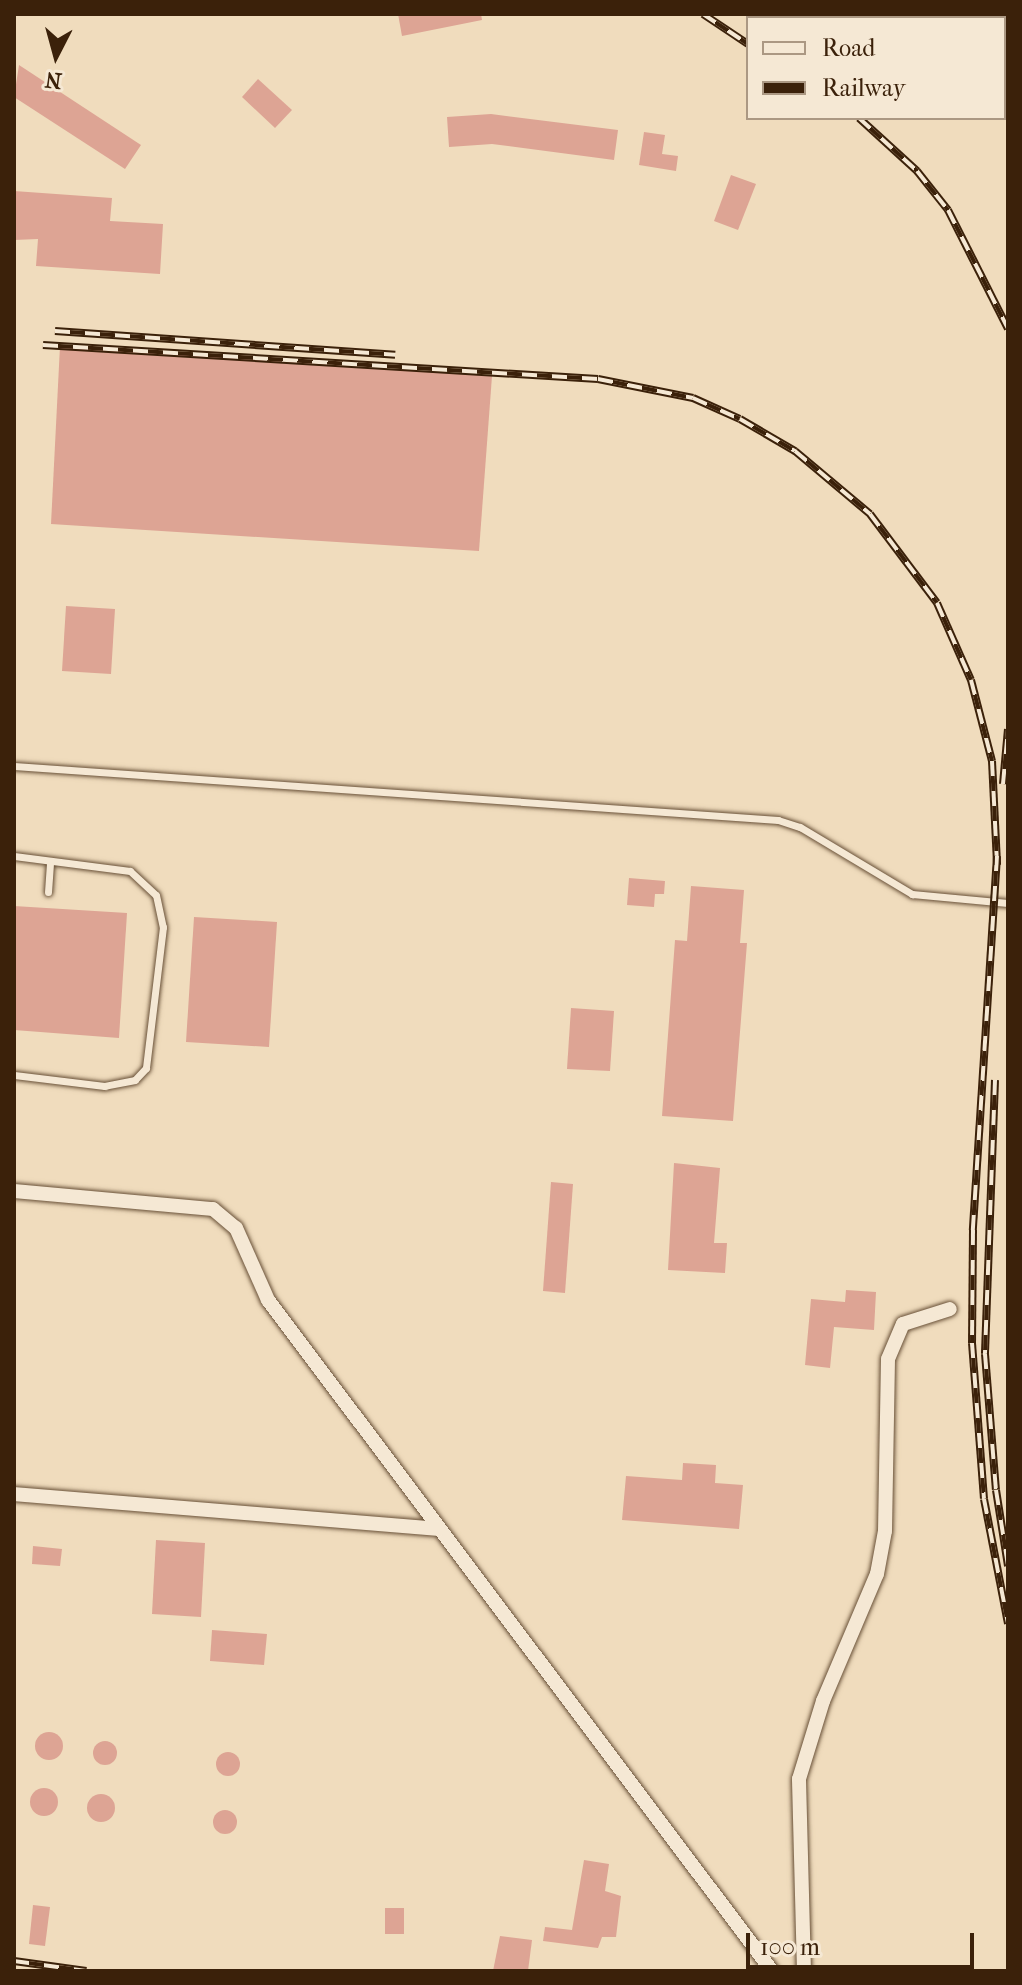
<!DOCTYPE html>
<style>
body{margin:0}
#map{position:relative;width:1022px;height:1985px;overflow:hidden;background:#f0dcbd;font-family:"IM FELL French Canon",serif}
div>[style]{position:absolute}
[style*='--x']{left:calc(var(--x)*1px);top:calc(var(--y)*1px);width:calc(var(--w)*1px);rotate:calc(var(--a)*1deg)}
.building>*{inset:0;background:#dda494}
.round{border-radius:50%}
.roads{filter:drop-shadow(0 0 2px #685037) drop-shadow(0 0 2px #685037)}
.lane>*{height:7px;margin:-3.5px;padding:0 3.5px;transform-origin:3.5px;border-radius:3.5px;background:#f5e8d4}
.street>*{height:14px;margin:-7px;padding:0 7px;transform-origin:7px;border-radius:7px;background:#f5e8d4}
.rail>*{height:8px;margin-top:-4px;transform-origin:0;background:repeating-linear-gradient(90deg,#f5e8d4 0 15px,#3b210a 0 30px);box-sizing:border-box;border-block:2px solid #3b210a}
span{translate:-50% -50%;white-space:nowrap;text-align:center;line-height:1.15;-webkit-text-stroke:8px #f5e8d4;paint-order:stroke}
.frame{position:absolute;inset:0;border:16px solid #3b210a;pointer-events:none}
.legend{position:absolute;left:746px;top:16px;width:260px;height:104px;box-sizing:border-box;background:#f5e8d4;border:2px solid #ab9883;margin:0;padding:10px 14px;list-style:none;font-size:24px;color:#3b210a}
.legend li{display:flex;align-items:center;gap:16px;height:40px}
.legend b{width:40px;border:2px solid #ab9883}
.north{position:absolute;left:16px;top:16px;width:80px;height:80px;-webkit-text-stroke:6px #f5e8d4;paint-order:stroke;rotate:186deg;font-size:22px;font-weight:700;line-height:32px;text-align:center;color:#3b210a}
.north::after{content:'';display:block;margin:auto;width:28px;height:36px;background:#3b210a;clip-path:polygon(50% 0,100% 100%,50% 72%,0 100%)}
.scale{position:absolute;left:746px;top:1933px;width:228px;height:36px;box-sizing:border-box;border:4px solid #3b210a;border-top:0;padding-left:10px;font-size:24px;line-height:28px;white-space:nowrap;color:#3b210a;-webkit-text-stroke:6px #f5e8d4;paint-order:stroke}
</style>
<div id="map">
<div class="building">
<i style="clip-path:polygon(398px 14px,481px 14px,482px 20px,402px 36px)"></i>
<i style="clip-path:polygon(19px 65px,141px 145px,125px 169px,14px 97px)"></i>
<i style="clip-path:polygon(258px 79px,292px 110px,275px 128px,242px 97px)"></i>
<i style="clip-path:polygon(491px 114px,618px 130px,614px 160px,492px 144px,449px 147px,447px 117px)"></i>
<i style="clip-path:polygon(644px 132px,665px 135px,662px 154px,678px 156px,676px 171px,639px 165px)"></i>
<i style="clip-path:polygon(731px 175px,756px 184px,738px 230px,714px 221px)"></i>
<i style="clip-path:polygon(14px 191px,112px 198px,110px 221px,163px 224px,160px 274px,36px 266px,38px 239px,14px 240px)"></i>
<i style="clip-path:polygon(60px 346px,492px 376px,479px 551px,51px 524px)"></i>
<i style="clip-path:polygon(66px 606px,115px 609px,111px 674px,62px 671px)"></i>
<i style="clip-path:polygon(629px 878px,665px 881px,664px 894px,655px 894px,654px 907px,627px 905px)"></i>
<i style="clip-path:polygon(691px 886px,744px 890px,740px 943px,747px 943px,733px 1121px,662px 1116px,675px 940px,687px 941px)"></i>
<i style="clip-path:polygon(14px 906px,127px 913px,119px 1038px,14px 1030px)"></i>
<i style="clip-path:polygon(194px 917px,277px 922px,269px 1047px,186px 1042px)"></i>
<i style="clip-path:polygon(571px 1008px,614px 1011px,610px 1071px,567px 1069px)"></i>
<i style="clip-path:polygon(674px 1163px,720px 1168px,714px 1243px,727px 1243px,725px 1273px,668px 1270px)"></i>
<i style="clip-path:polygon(551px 1182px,573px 1184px,565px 1293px,543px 1291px)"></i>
<i style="clip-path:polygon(846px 1290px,876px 1292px,874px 1330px,834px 1327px,830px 1368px,805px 1365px,811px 1299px,845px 1302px)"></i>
<i style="clip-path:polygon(683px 1463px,716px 1465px,715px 1483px,743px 1485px,739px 1529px,622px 1520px,626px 1476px,682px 1480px)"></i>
<i style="clip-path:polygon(156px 1540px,205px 1543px,201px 1617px,152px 1614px)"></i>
<i style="clip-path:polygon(33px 1546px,62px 1549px,60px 1566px,32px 1564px)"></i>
<i style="clip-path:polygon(212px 1630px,267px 1634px,264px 1665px,210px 1661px)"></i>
<i class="round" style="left:35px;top:1732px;width:28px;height:28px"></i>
<i class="round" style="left:93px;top:1741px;width:24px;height:24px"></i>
<i class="round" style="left:216px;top:1752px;width:24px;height:24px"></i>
<i class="round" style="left:30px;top:1788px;width:28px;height:28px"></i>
<i class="round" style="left:87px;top:1794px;width:28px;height:28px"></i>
<i class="round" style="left:213px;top:1810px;width:24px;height:24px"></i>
<i style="clip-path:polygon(584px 1860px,609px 1864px,605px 1891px,621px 1896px,616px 1937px,602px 1937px,598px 1948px,543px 1941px,545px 1927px,572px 1930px)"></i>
<i style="clip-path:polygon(33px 1905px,50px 1907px,45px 1946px,29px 1944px)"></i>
<i style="clip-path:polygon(385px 1908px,404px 1908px,404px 1934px,385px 1934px)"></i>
<i style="clip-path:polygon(500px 1936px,532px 1940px,528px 1971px,493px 1971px)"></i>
</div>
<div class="roads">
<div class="lane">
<i style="--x:14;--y:766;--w:766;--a:4.04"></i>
<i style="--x:778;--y:820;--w:23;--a:18"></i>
<i style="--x:800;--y:827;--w:131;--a:30.9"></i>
<i style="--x:912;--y:894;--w:96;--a:5.4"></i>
<i style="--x:14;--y:856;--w:117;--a:7.4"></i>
<i style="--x:130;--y:871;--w:35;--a:43"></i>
<i style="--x:156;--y:895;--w:33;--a:78"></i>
<i style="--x:163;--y:927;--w:142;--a:96.9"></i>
<i style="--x:146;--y:1068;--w:16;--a:133"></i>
<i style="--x:135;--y:1080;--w:31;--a:169"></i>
<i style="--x:105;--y:1086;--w:92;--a:-173.1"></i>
<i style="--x:48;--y:892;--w:31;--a:-86"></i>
</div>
<div class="street">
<i style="--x:14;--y:1191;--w:200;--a:5.2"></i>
<i style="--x:213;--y:1209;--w:30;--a:40"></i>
<i style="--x:236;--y:1228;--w:79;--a:66"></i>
<i style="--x:268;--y:1300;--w:839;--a:53.09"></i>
<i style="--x:14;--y:1494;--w:426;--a:4.7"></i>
<i style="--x:804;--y:1971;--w:192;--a:-91.5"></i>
<i style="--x:799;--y:1779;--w:82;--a:-72.9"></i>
<i style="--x:823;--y:1701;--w:138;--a:-67"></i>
<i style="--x:877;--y:1574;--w:44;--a:-79.5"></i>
<i style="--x:885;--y:1531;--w:172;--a:-89"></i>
<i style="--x:888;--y:1359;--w:38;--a:-67"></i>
<i style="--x:903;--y:1324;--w:49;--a:-17.7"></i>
</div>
</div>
<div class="rail">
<i style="--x:703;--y:14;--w:54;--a:33.7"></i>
<i style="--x:859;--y:118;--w:79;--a:42.4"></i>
<i style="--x:917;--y:171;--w:50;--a:51.5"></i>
<i style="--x:948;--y:210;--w:133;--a:63.2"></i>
<i style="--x:55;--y:331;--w:341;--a:4"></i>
<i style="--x:43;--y:345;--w:556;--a:3.51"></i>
<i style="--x:598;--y:379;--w:97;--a:11.3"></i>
<i style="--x:693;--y:398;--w:51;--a:24.1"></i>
<i style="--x:740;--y:419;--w:64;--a:30.2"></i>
<i style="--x:795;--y:451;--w:98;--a:40"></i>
<i style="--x:870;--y:514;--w:111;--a:53"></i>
<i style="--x:937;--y:603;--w:84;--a:66.2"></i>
<i style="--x:971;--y:680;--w:84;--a:75.5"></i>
<i style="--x:992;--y:761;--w:104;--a:87.2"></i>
<i style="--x:1003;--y:784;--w:55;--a:-84.8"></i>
<i style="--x:997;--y:856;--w:375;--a:93.7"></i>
<i style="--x:973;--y:1230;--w:113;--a:90.5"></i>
<i style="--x:972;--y:1343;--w:156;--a:85.6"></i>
<i style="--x:984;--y:1499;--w:127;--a:79.1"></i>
<i style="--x:995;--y:1080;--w:274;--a:92.1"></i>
<i style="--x:985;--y:1354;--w:136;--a:85.4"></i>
<i style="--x:996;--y:1490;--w:77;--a:81"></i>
<i style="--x:14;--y:1961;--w:73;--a:7.9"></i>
</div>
<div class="frame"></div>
<ul class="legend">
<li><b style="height:10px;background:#f5e8d4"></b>Road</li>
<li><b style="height:10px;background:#3b210a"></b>Railway</li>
</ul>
<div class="north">N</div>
<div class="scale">100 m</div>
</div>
